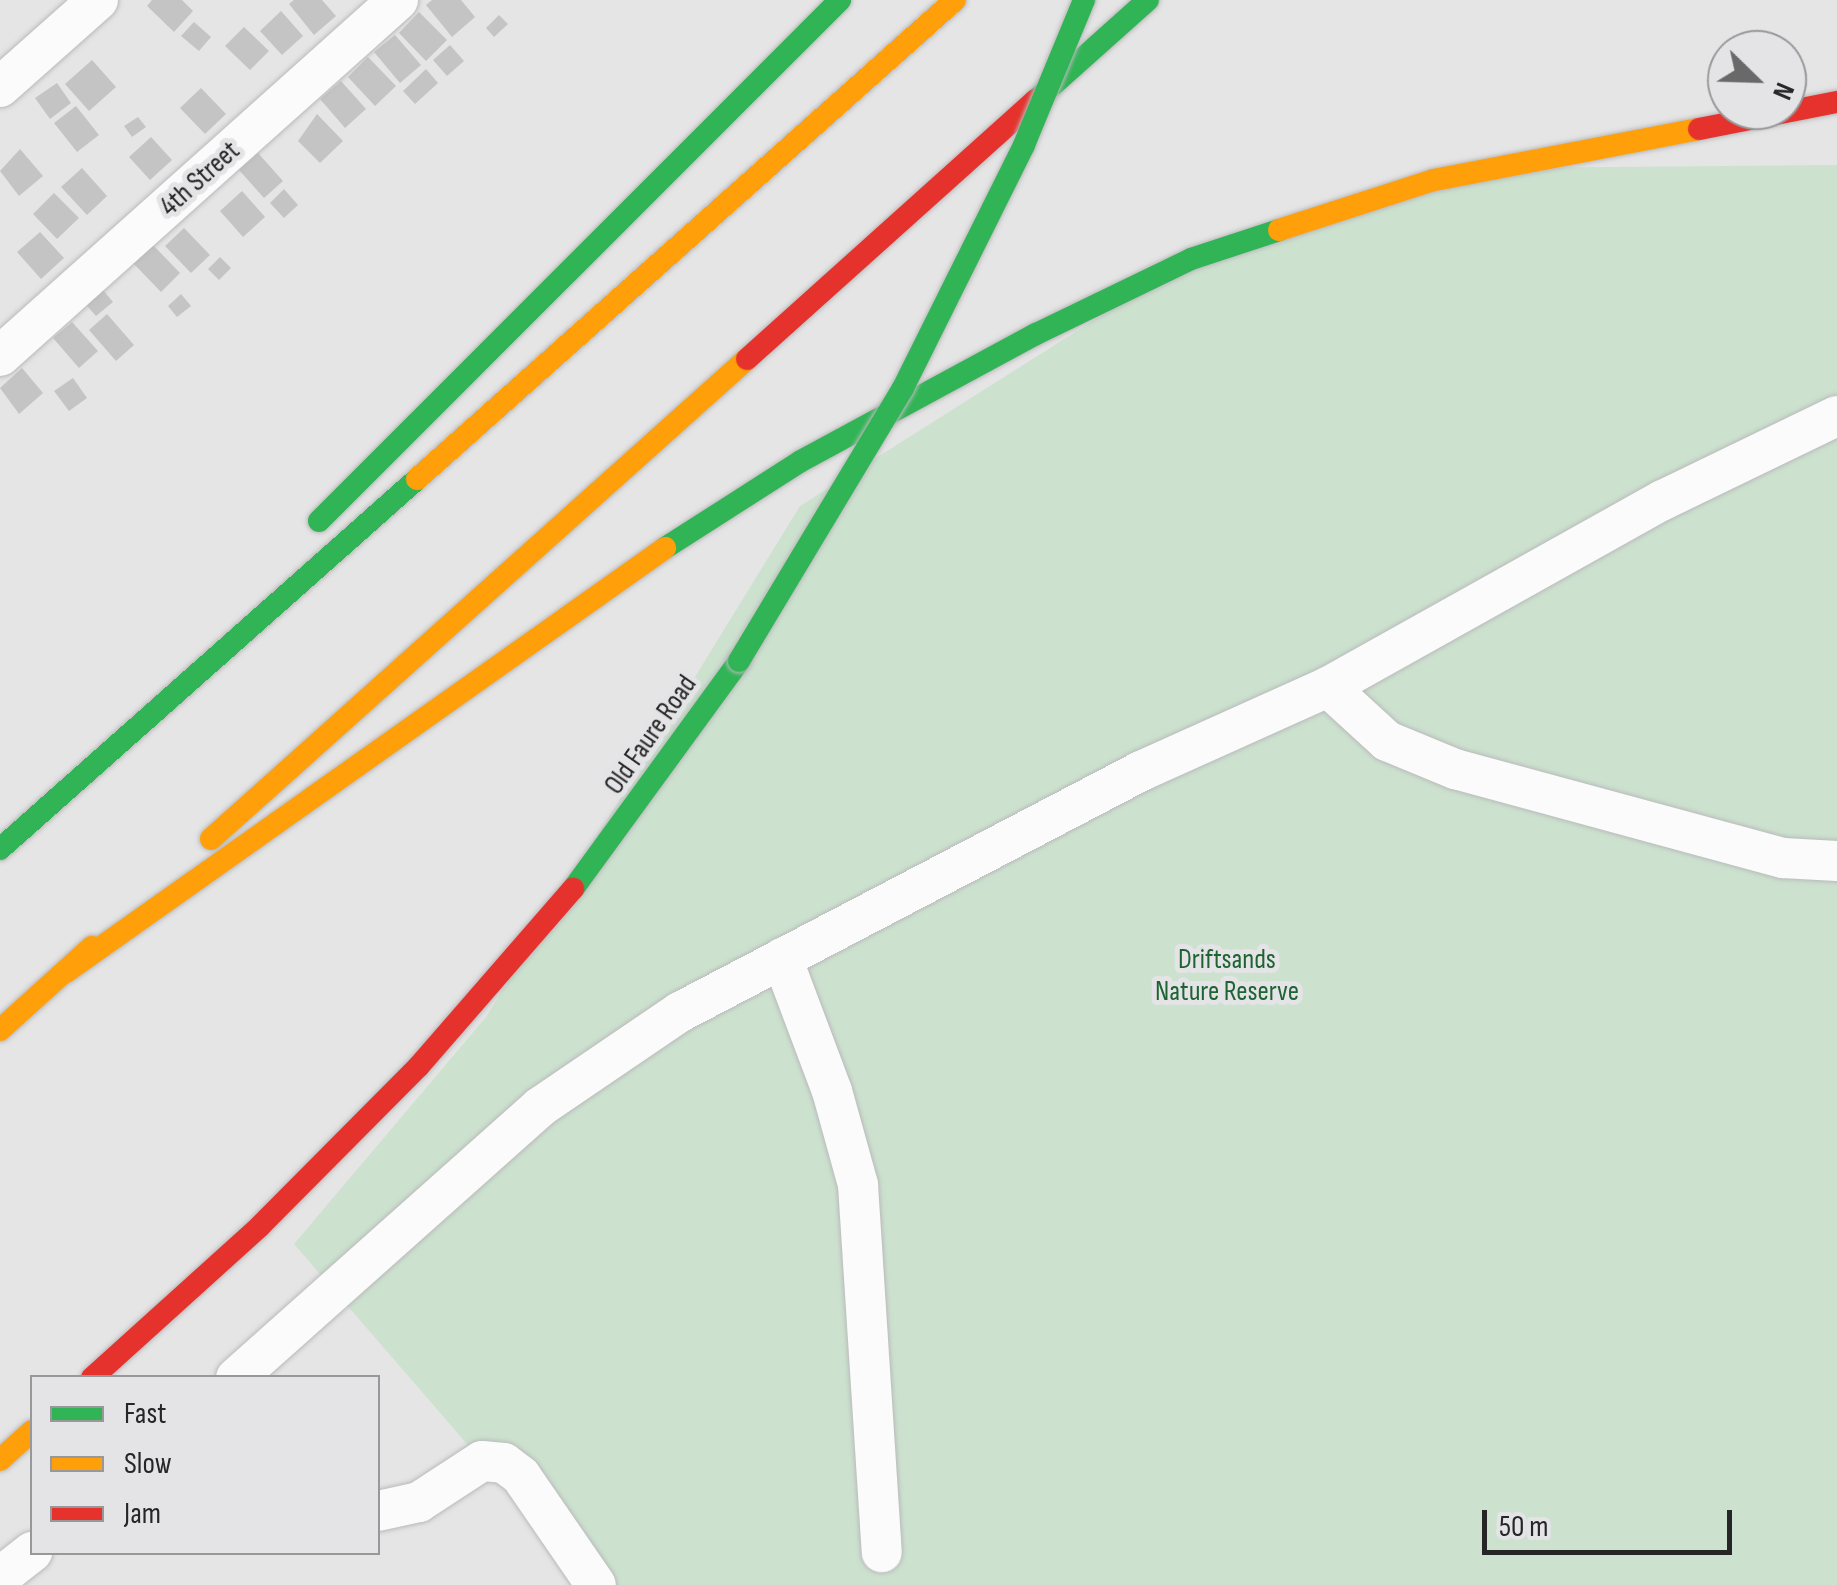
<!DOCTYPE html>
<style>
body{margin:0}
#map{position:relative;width:1837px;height:1585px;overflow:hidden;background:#e5e5e6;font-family:"Sofia Sans Condensed",sans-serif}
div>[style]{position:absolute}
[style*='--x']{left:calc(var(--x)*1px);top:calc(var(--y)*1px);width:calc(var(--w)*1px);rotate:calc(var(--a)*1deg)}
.green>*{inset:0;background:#cce2cf}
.building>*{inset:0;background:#c4c4c4}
.roads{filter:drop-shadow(0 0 2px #bababb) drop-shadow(0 0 2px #bababb)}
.street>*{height:40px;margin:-20px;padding:0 20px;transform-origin:20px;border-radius:20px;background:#fbfbfb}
.fast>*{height:22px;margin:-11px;padding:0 11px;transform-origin:11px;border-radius:11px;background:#30b455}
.slow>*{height:22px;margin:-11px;padding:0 11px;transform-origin:11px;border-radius:11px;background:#ff9f0a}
.jam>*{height:22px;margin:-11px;padding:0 11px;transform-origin:11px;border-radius:11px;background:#e5322d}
.bridges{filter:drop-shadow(0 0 2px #bababb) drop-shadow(0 0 2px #bababb)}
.fast-bridge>*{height:22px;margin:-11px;padding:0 11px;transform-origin:11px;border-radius:11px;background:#30b455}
span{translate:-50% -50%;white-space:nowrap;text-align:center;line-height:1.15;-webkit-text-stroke:10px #e4e4e7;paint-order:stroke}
.street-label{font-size:28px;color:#262627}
.park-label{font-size:28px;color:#1e6432}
.legend{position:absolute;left:30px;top:1375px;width:350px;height:180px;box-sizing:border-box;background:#e4e4e7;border:2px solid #98989a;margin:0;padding:12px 18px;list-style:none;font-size:30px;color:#262627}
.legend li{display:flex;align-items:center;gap:20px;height:50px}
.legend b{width:50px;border:2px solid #98989a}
.north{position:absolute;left:1707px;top:30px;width:100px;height:100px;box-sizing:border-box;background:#e4e4e7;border:2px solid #98989a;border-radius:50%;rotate:113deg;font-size:28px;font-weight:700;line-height:40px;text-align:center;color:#262627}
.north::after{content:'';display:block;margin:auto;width:35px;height:45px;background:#69696a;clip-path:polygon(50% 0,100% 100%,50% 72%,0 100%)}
.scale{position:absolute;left:1482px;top:1510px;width:250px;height:45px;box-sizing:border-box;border:5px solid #262627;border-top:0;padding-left:12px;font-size:30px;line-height:35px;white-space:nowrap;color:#262627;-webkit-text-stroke:8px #e4e4e7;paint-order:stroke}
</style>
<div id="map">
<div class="green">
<i style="clip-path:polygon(1837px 165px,1837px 1585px,589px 1585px,294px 1244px,486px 1017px,800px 506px,1161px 278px,1495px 168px)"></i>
</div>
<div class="building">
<i style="clip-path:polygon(152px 0,182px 0,193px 11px,174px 32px,147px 6px)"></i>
<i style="clip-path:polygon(294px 0,322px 0,336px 16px,314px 35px,289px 4px)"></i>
<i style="clip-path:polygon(432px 0,461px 0,475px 17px,452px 37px,426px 5px)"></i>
<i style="clip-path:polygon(281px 11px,303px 36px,282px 55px,260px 31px)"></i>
<i style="clip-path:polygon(419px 12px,447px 40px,426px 61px,399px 33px)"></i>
<i style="clip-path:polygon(499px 15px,508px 24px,494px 37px,486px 28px)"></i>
<i style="clip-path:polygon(194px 22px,211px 37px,199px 51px,181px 36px)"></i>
<i style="clip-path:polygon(244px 27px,269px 51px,250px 70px,225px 46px)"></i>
<i style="clip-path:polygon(395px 35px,421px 65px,400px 83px,374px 52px)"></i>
<i style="clip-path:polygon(450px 45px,464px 61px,447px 76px,433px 60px)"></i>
<i style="clip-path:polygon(368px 57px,396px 86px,375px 106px,348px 77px)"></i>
<i style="clip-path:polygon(92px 60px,116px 87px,89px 111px,65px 84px)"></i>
<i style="clip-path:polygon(426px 69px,438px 83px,415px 104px,403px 91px)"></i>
<i style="clip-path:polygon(341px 81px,366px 109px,345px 128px,320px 99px)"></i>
<i style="clip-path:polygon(57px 83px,71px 103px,50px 119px,35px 98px)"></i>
<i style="clip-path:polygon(201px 88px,226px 114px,205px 134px,180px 108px)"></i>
<i style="clip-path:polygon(76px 106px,99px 135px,77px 152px,54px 123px)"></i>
<i style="clip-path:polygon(317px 114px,343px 141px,320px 163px,298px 141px)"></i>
<i style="clip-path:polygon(138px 117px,146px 127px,132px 137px,124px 126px)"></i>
<i style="clip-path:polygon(151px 137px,172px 160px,150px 180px,129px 157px)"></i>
<i style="clip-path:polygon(20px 149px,43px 176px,19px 196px,0 171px)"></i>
<i style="clip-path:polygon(258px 153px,283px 181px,264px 198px,239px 170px)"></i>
<i style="clip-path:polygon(82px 168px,107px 196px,87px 215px,61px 187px)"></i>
<i style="clip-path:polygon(284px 189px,298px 205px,284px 218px,270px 203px)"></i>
<i style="clip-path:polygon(242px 191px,265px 217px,243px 237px,220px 211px)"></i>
<i style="clip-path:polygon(54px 193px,79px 218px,57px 239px,33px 214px)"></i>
<i style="clip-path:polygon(184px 228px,210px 255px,191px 273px,165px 246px)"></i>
<i style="clip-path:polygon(40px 232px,64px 258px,41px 279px,17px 252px)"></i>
<i style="clip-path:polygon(152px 244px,180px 273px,161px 292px,133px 263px)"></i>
<i style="clip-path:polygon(220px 257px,231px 268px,219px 280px,208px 269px)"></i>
<i style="clip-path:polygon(98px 284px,113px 302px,96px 316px,81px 299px)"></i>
<i style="clip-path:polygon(181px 294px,191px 306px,177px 317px,168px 306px)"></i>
<i style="clip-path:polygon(107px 314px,134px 345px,116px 361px,89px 330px)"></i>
<i style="clip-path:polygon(72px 322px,98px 351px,79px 368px,53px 338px)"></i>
<i style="clip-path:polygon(22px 368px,43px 393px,19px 414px,0 388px)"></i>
<i style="clip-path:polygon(73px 378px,87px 398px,69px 411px,54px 391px)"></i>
</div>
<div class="roads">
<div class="street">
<i style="--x:0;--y:87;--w:131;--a:-41.6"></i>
<i style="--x:0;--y:356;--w:534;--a:-41.81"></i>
<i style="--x:1328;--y:687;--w:80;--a:42.5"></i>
<i style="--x:1387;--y:741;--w:74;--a:22.4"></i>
<i style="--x:1455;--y:769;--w:340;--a:15.2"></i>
<i style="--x:1783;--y:858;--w:54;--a:3.2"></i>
<i style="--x:782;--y:958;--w:142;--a:69.4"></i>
<i style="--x:832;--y:1091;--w:98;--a:74.5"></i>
<i style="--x:858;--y:1185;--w:368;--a:86.3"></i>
<i style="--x:236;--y:1378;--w:407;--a:-41.7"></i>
<i style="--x:540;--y:1107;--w:169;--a:-34.2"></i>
<i style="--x:680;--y:1012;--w:520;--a:-27.6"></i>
<i style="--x:1141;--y:771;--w:205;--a:-24.2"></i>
<i style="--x:1328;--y:687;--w:384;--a:-29.2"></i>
<i style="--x:1663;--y:500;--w:193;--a:-25.8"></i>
<i style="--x:378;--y:1511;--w:42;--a:-12.4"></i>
<i style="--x:419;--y:1502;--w:75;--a:-33.1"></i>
<i style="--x:482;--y:1461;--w:22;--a:5"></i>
<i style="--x:504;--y:1463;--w:21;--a:37"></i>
<i style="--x:521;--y:1476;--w:132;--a:55.5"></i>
<i style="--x:0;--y:1577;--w:41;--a:-38"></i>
</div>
<div class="fast">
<i style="--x:1036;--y:100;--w:150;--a:-41.8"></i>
<i style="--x:319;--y:521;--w:737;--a:-45"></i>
<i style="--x:665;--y:548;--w:161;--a:-32.6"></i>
<i style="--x:801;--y:461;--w:267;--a:-28.4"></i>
<i style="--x:1036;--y:334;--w:172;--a:-25.8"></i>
<i style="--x:1191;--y:259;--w:93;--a:-18.2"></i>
<i style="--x:0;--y:849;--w:557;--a:-41.58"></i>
<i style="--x:573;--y:889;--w:282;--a:-53.9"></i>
</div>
<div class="slow">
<i style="--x:1279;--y:230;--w:163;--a:-17.9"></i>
<i style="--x:1434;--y:180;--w:270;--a:-10.9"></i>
<i style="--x:417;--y:479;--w:720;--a:-41.68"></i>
<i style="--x:211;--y:839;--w:720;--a:-41.85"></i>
<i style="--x:66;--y:972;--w:734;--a:-35.29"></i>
<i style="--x:0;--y:1030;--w:124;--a:-42.1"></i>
<i style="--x:0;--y:1460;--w:43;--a:-42.2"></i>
</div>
<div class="jam">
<i style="--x:1699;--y:129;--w:141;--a:-11.1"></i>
<i style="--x:747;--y:359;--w:388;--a:-41.9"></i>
<i style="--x:92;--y:1378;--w:227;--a:-42.1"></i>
<i style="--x:260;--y:1226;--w:226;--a:-45.2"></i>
<i style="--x:419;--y:1066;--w:235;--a:-49"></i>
</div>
</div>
<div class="bridges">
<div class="fast-bridge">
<i style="--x:739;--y:661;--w:318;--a:-59"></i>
<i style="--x:903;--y:388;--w:271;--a:-63.5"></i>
<i style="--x:1024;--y:145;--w:157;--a:-67.5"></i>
</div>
</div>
<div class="street-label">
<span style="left:200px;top:179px;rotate:-42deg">4th Street</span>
<span style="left:651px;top:735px;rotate:-55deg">Old Faure Road</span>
</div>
<div class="park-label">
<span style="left:1227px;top:976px">Driftsands<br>Nature Reserve</span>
</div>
<ul class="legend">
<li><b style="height:12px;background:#30b455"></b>Fast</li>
<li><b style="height:12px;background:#ff9f0a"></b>Slow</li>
<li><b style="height:12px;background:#e5322d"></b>Jam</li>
</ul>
<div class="north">N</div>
<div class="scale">50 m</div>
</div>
